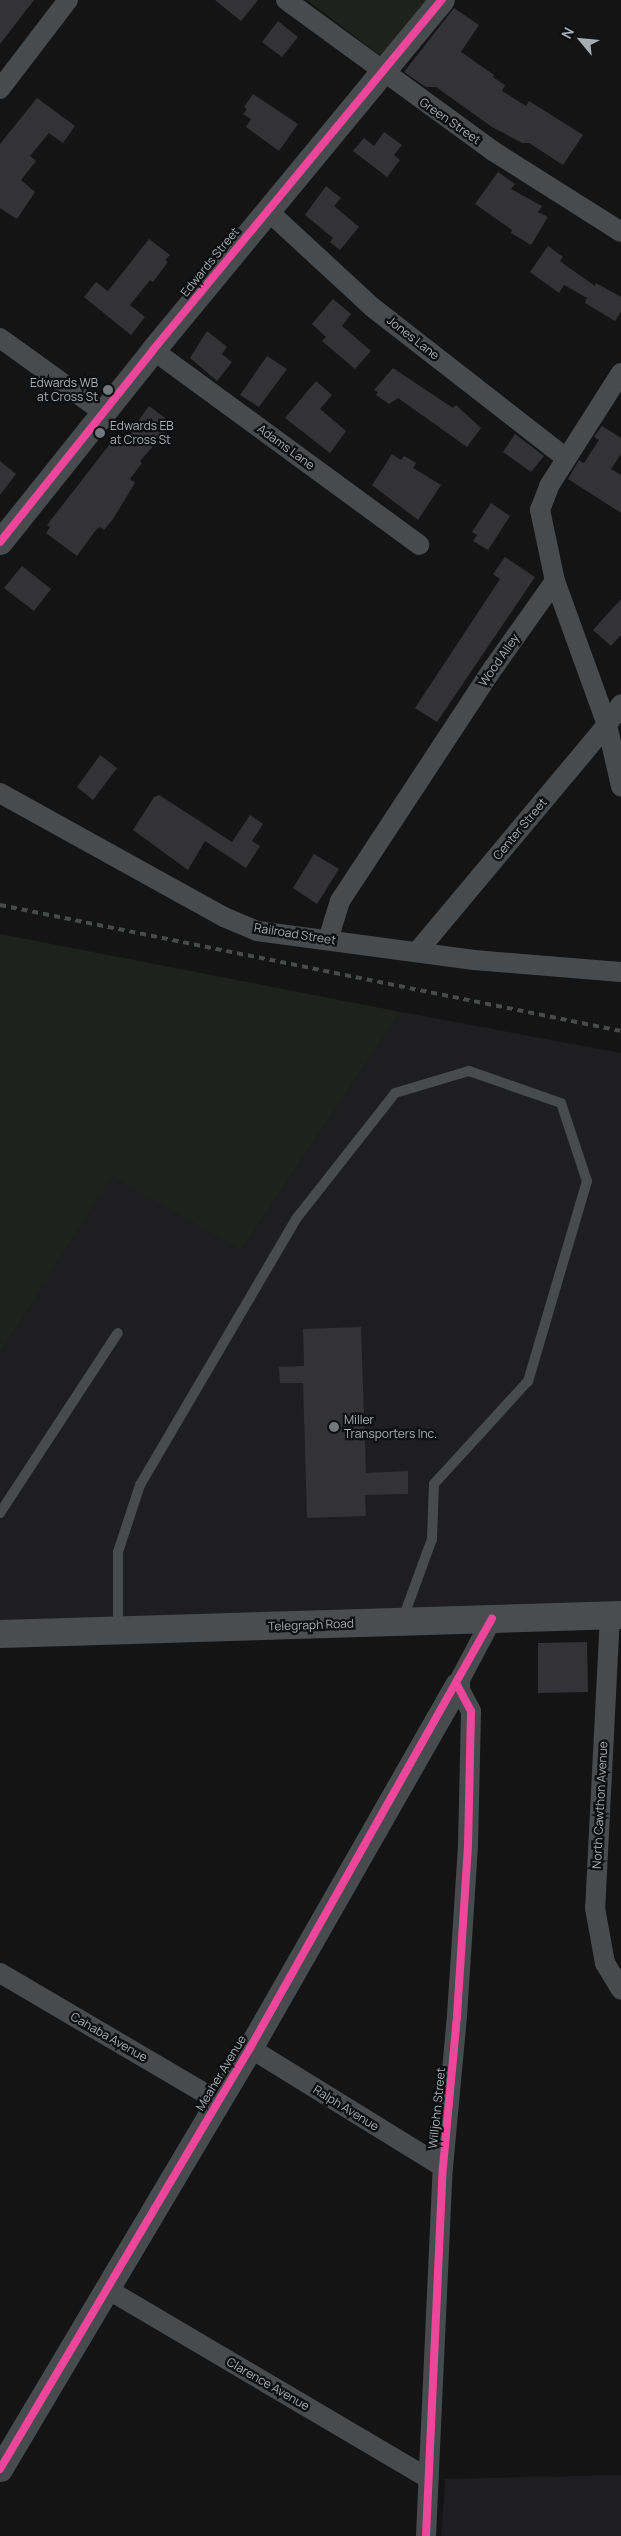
<!DOCTYPE html>
<style>
body{margin:0}
#map{position:relative;width:621px;height:2536px;overflow:hidden;background:#141414;font-family:Manrope,sans-serif}
div>[style]{position:absolute}
[style*='--x']{left:calc(var(--x)*1px);top:calc(var(--y)*1px);width:calc(var(--w)*1px);rotate:calc(var(--a)*1deg)}
.built>*{inset:0;background:#1e1e20}
.green>*{inset:0;background:#1d231c}
.building>*{inset:0;background:#333335}
.service>*{height:10px;margin:-5px;padding:0 5px;transform-origin:5px;border-radius:5px;background:#484b4d}
.minor>*{height:20px;margin:-10px;padding:0 10px;transform-origin:10px;border-radius:10px;background:#484b4d}
.tertiary>*{height:25px;margin:-12.5px;padding:0 12.5px;transform-origin:12.5px;border-radius:12.5px;background:#484b4d}
.primary>*{height:28px;margin:-14px;padding:0 14px;transform-origin:14px;border-radius:14px;background:#4a4d4f}
.rail>*{height:4px;margin-top:-2px;transform-origin:0;background:repeating-linear-gradient(90deg,#484b4c 0 6px,transparent 0 11px)}
.cycleway>*{height:8px;margin:-4px;padding:0 4px;transform-origin:4px;border-radius:4px;background:#ed469a}
.dots>*{width:14px;height:14px;translate:-50% -50%;box-sizing:border-box;border:2px solid #0e0f10;border-radius:50%}
span{translate:-50% -50%;white-space:nowrap;text-align:center;line-height:1.15;-webkit-text-stroke:4.5px #0e0f10;paint-order:stroke}
.street-label{font-size:12px;color:#a5aeb5}
.poi-label{font-size:12px;color:#a5aeb5}
.right{translate:-100% -50%;text-align:right}
.left{translate:0 -50%;text-align:left}
.north{position:absolute;left:556px;top:15px;width:50px;height:50px;-webkit-text-stroke:4px #0e0f10;paint-order:stroke;rotate:298deg;font-size:14px;font-weight:700;line-height:20px;text-align:center;color:#a5aeb5}
.north::after{content:'';display:block;margin:auto;width:18px;height:22px;background:#a5aeb5;clip-path:polygon(50% 0,100% 100%,50% 72%,0 100%)}
</style>
<div id="map">
<div class="built">
<i style="clip-path:polygon(401px 1012px,621px 1053px,621px 1610px,0 1623px,0 1353px,112px 1175px,241px 1250px)"></i>
<i style="clip-path:polygon(621px 2475px,621px 2536px,441px 2536px,445px 2479px)"></i>
</div>
<div class="green">
<i style="clip-path:polygon(307px 0,428px 0,381px 56px)"></i>
<i style="clip-path:polygon(0 934px,401px 1012px,241px 1250px,112px 1176px,0 1353px)"></i>
</div>
<div class="building">
<i style="clip-path:polygon(0 0,34px 0,0 44px)"></i>
<i style="clip-path:polygon(215px 0,258px 0,241px 21px)"></i>
<i style="clip-path:polygon(454px 8px,479px 25px,461px 52px,494px 75px,493px 77px,505px 85px,502px 91px,526px 106px,529px 101px,583px 135px,563px 165px,529px 143px,522px 143px,492px 127px,436px 87px,426px 87px,404px 72px)"></i>
<i style="clip-path:polygon(278px 21px,298px 37px,282px 57px,262px 42px)"></i>
<i style="clip-path:polygon(253px 94px,298px 124px,279px 151px,246px 127px,251px 119px,243px 114px,247px 109px,244px 107px)"></i>
<i style="clip-path:polygon(37px 98px,75px 126px,63px 143px,49px 133px,30px 156px,36px 161px,21px 180px,35px 192px,17px 219px,0 208px,0 144px)"></i>
<i style="clip-path:polygon(384px 132px,402px 145px,394px 155px,400px 160px,387px 177px,353px 151px,364px 138px,374px 146px)"></i>
<i style="clip-path:polygon(498px 172px,515px 184px,511px 189px,542px 206px,538px 212px,548px 217px,531px 245px,511px 233px,512px 230px,475px 204px)"></i>
<i style="clip-path:polygon(326px 186px,341px 198px,334px 206px,359px 227px,340px 250px,330px 242px,333px 238px,305px 215px)"></i>
<i style="clip-path:polygon(149px 239px,170px 255px,165px 260px,168px 262px,153px 282px,150px 280px,130px 305px,145px 317px,131px 335px,84px 297px,96px 282px,108px 291px)"></i>
<i style="clip-path:polygon(548px 246px,563px 257px,560px 261px,568px 267px,595px 286px,596px 283px,621px 297px,621px 312px,615px 321px,585px 303px,587px 298px,564px 285px,559px 293px,530px 272px)"></i>
<i style="clip-path:polygon(333px 299px,351px 314px,342px 326px,371px 351px,355px 369px,322px 341px,326px 337px,312px 324px)"></i>
<i style="clip-path:polygon(207px 331px,227px 347px,222px 354px,232px 362px,217px 381px,190px 358px)"></i>
<i style="clip-path:polygon(267px 356px,287px 369px,259px 407px,240px 395px)"></i>
<i style="clip-path:polygon(393px 368px,453px 408px,456px 405px,481px 428px,467px 447px,398px 398px,389px 404px,376px 395px,378px 392px,374px 390px)"></i>
<i style="clip-path:polygon(316px 381px,332px 395px,320px 409px,346px 431px,330px 453px,285px 418px)"></i>
<i style="clip-path:polygon(149px 406px,169px 421px,171px 426px,140px 461px,142px 463px,130px 479px,135px 483px,113px 519px,104px 530px,100px 527px,95px 531px,77px 556px,46px 533px,50px 527px,47px 525px,113px 440px,116px 442px,121px 436px,125px 439px)"></i>
<i style="clip-path:polygon(602px 426px,621px 438px,621px 454px,611px 469px,621px 475px,621px 513px,568px 479px,579px 460px,584px 463px,599px 440px,594px 437px)"></i>
<i style="clip-path:polygon(515px 434px,544px 456px,531px 472px,503px 452px)"></i>
<i style="clip-path:polygon(392px 454px,401px 460px,404px 456px,416px 463px,413px 468px,441px 485px,418px 520px,372px 485px)"></i>
<i style="clip-path:polygon(0 461px,16px 474px,0 495px)"></i>
<i style="clip-path:polygon(491px 503px,510px 516px,488px 550px,473px 541px,477px 535px,472px 532px)"></i>
<i style="clip-path:polygon(505px 557px,535px 577px,437px 722px,415px 708px,500px 579px,493px 574px)"></i>
<i style="clip-path:polygon(22px 566px,51px 589px,34px 611px,4px 588px)"></i>
<i style="clip-path:polygon(621px 599px,621px 635px,611px 646px,593px 630px)"></i>
<i style="clip-path:polygon(100px 755px,117px 768px,93px 800px,77px 787px)"></i>
<i style="clip-path:polygon(159px 795px,232px 842px,250px 815px,263px 824px,252px 841px,260px 846px,246px 868px,205px 841px,188px 870px,133px 830px,154px 797px)"></i>
<i style="clip-path:polygon(314px 854px,339px 869px,317px 904px,293px 888px)"></i>
<i style="clip-path:polygon(361px 1327px,366px 1473px,408px 1471px,408px 1494px,365px 1495px,366px 1516px,307px 1518px,303px 1383px,280px 1383px,279px 1367px,304px 1366px,303px 1329px)"></i>
<i style="clip-path:polygon(587px 1642px,588px 1692px,538px 1693px,538px 1643px)"></i>
</div>
<div class="service">
<i style="--x:0;--y:1513;--w:215;--a:-56.8"></i>
<i style="--x:118;--y:1629;--w:77;--a:-90"></i>
<i style="--x:118;--y:1552;--w:71;--a:-71.8"></i>
<i style="--x:140;--y:1485;--w:308;--a:-59.6"></i>
<i style="--x:296;--y:1219;--w:160;--a:-51.8"></i>
<i style="--x:395;--y:1093;--w:77;--a:-16.6"></i>
<i style="--x:469;--y:1071;--w:97;--a:19.2"></i>
<i style="--x:561;--y:1103;--w:82;--a:71.6"></i>
<i style="--x:587;--y:1181;--w:209;--a:106.4"></i>
<i style="--x:528;--y:1381;--w:139;--a:132.4"></i>
<i style="--x:434;--y:1484;--w:55;--a:92.1"></i>
<i style="--x:432;--y:1539;--w:87;--a:110.1"></i>
</div>
<div class="minor">
<i style="--x:286;--y:0;--w:256;--a:36.1"></i>
<i style="--x:493;--y:151;--w:151;--a:32.3"></i>
<i style="--x:0;--y:89;--w:112;--a:-52.6"></i>
<i style="--x:267;--y:210;--w:143;--a:42.7"></i>
<i style="--x:372;--y:307;--w:246;--a:37.9"></i>
<i style="--x:0;--y:338;--w:127;--a:35.7"></i>
<i style="--x:153;--y:350;--w:330;--a:36.2"></i>
<i style="--x:555;--y:581;--w:153;--a:70.1"></i>
<i style="--x:607;--y:725;--w:63;--a:77.1"></i>
<i style="--x:0;--y:793;--w:256;--a:29"></i>
<i style="--x:224;--y:917;--w:36;--a:23"></i>
<i style="--x:257;--y:931;--w:219;--a:7.6"></i>
<i style="--x:474;--y:960;--w:147;--a:4.7"></i>
<i style="--x:328;--y:940;--w:41;--a:-72.9"></i>
<i style="--x:340;--y:901;--w:280;--a:-56.7"></i>
<i style="--x:494;--y:667;--w:105;--a:-54.7"></i>
<i style="--x:555;--y:581;--w:73;--a:-101.9"></i>
<i style="--x:540;--y:510;--w:26;--a:-69"></i>
<i style="--x:549;--y:486;--w:134;--a:-57.5"></i>
<i style="--x:417;--y:952;--w:296;--a:-50.1"></i>
<i style="--x:607;--y:725;--w:25;--a:-56"></i>
<i style="--x:610;--y:1615;--w:293;--a:92.9"></i>
<i style="--x:595;--y:1908;--w:56;--a:79.7"></i>
<i style="--x:605;--y:1963;--w:31;--a:59"></i>
<i style="--x:0;--y:1973;--w:253;--a:30.4"></i>
<i style="--x:250;--y:2048;--w:227;--a:31.7"></i>
<i style="--x:107;--y:2289;--w:373;--a:30.5"></i>
<i style="--x:426;--y:2536;--w:369;--a:-87.4"></i>
<i style="--x:443;--y:2167;--w:152;--a:-84.7"></i>
<i style="--x:457;--y:2016;--w:171;--a:-86.3"></i>
<i style="--x:468;--y:1845;--w:134;--a:-88.7"></i>
<i style="--x:471;--y:1711;--w:30;--a:-118"></i>
<i style="--x:457;--y:1685;--w:75;--a:-62.1"></i>
</div>
<div class="tertiary">
<i style="--x:0;--y:542;--w:246;--a:-51.4"></i>
<i style="--x:153;--y:350;--w:454;--a:-50.5"></i>
<i style="--x:0;--y:2469;--w:490;--a:-59.3"></i>
<i style="--x:250;--y:2048;--w:418;--a:-60.3"></i>
</div>
<div class="primary">
<i style="--x:0;--y:1634;--w:621;--a:-1.75"></i>
</div>
<div class="rail">
<i style="--x:0;--y:905;--w:634;--a:11.47"></i>
</div>
<div class="cycleway">
<i style="--x:0;--y:542;--w:246;--a:-51.4"></i>
<i style="--x:153;--y:350;--w:454;--a:-50.5"></i>
<i style="--x:0;--y:2469;--w:490;--a:-59.3"></i>
<i style="--x:250;--y:2048;--w:493;--a:-60.6"></i>
<i style="--x:426;--y:2536;--w:369;--a:-87.4"></i>
<i style="--x:443;--y:2167;--w:152;--a:-84.7"></i>
<i style="--x:457;--y:2016;--w:171;--a:-86.3"></i>
<i style="--x:468;--y:1845;--w:134;--a:-88.7"></i>
<i style="--x:471;--y:1711;--w:30;--a:-118"></i>
</div>
<div class="dots">
<i style="left:108px;top:390px;background:#72787d"></i>
<i style="left:100px;top:433px;background:#72787d"></i>
<i style="left:334px;top:1427px;background:#72787d"></i>
</div>
<div class="street-label">
<span style="left:450px;top:121px;rotate:35deg">Green Street</span>
<span style="left:210px;top:262px;rotate:-51deg">Edwards Street</span>
<span style="left:413px;top:338px;rotate:38deg">Jones Lane</span>
<span style="left:286px;top:447px;rotate:36deg">Adams Lane</span>
<span style="left:499px;top:660px;rotate:-55deg">Wood Alley</span>
<span style="left:520px;top:829px;rotate:-50deg">Center Street</span>
<span style="left:295px;top:934px;rotate:9deg">Railroad Street</span>
<span style="left:311px;top:1625px;rotate:-2deg">Telegraph Road</span>
<span style="left:600px;top:1805px;rotate:-87deg">North Cawthon Avenue</span>
<span style="left:109px;top:2037px;rotate:30deg">Cahaba Avenue</span>
<span style="left:221px;top:2073px;rotate:-59deg">Meaher Avenue</span>
<span style="left:346px;top:2108px;rotate:32deg">Ralph Avenue</span>
<span style="left:437px;top:2108px;rotate:-84deg">Willjohn Street</span>
<span style="left:268px;top:2384px;rotate:30deg">Clarence Avenue</span>
</div>
<div class="poi-label">
<span class="right" style="left:98px;top:390px">Edwards WB<br>at Cross St</span>
<span class="left" style="left:110px;top:433px">Edwards EB<br>at Cross St</span>
<span class="left" style="left:344px;top:1427px">Miller<br>Transporters Inc.</span>
</div>
<div class="north">N</div>
</div>
